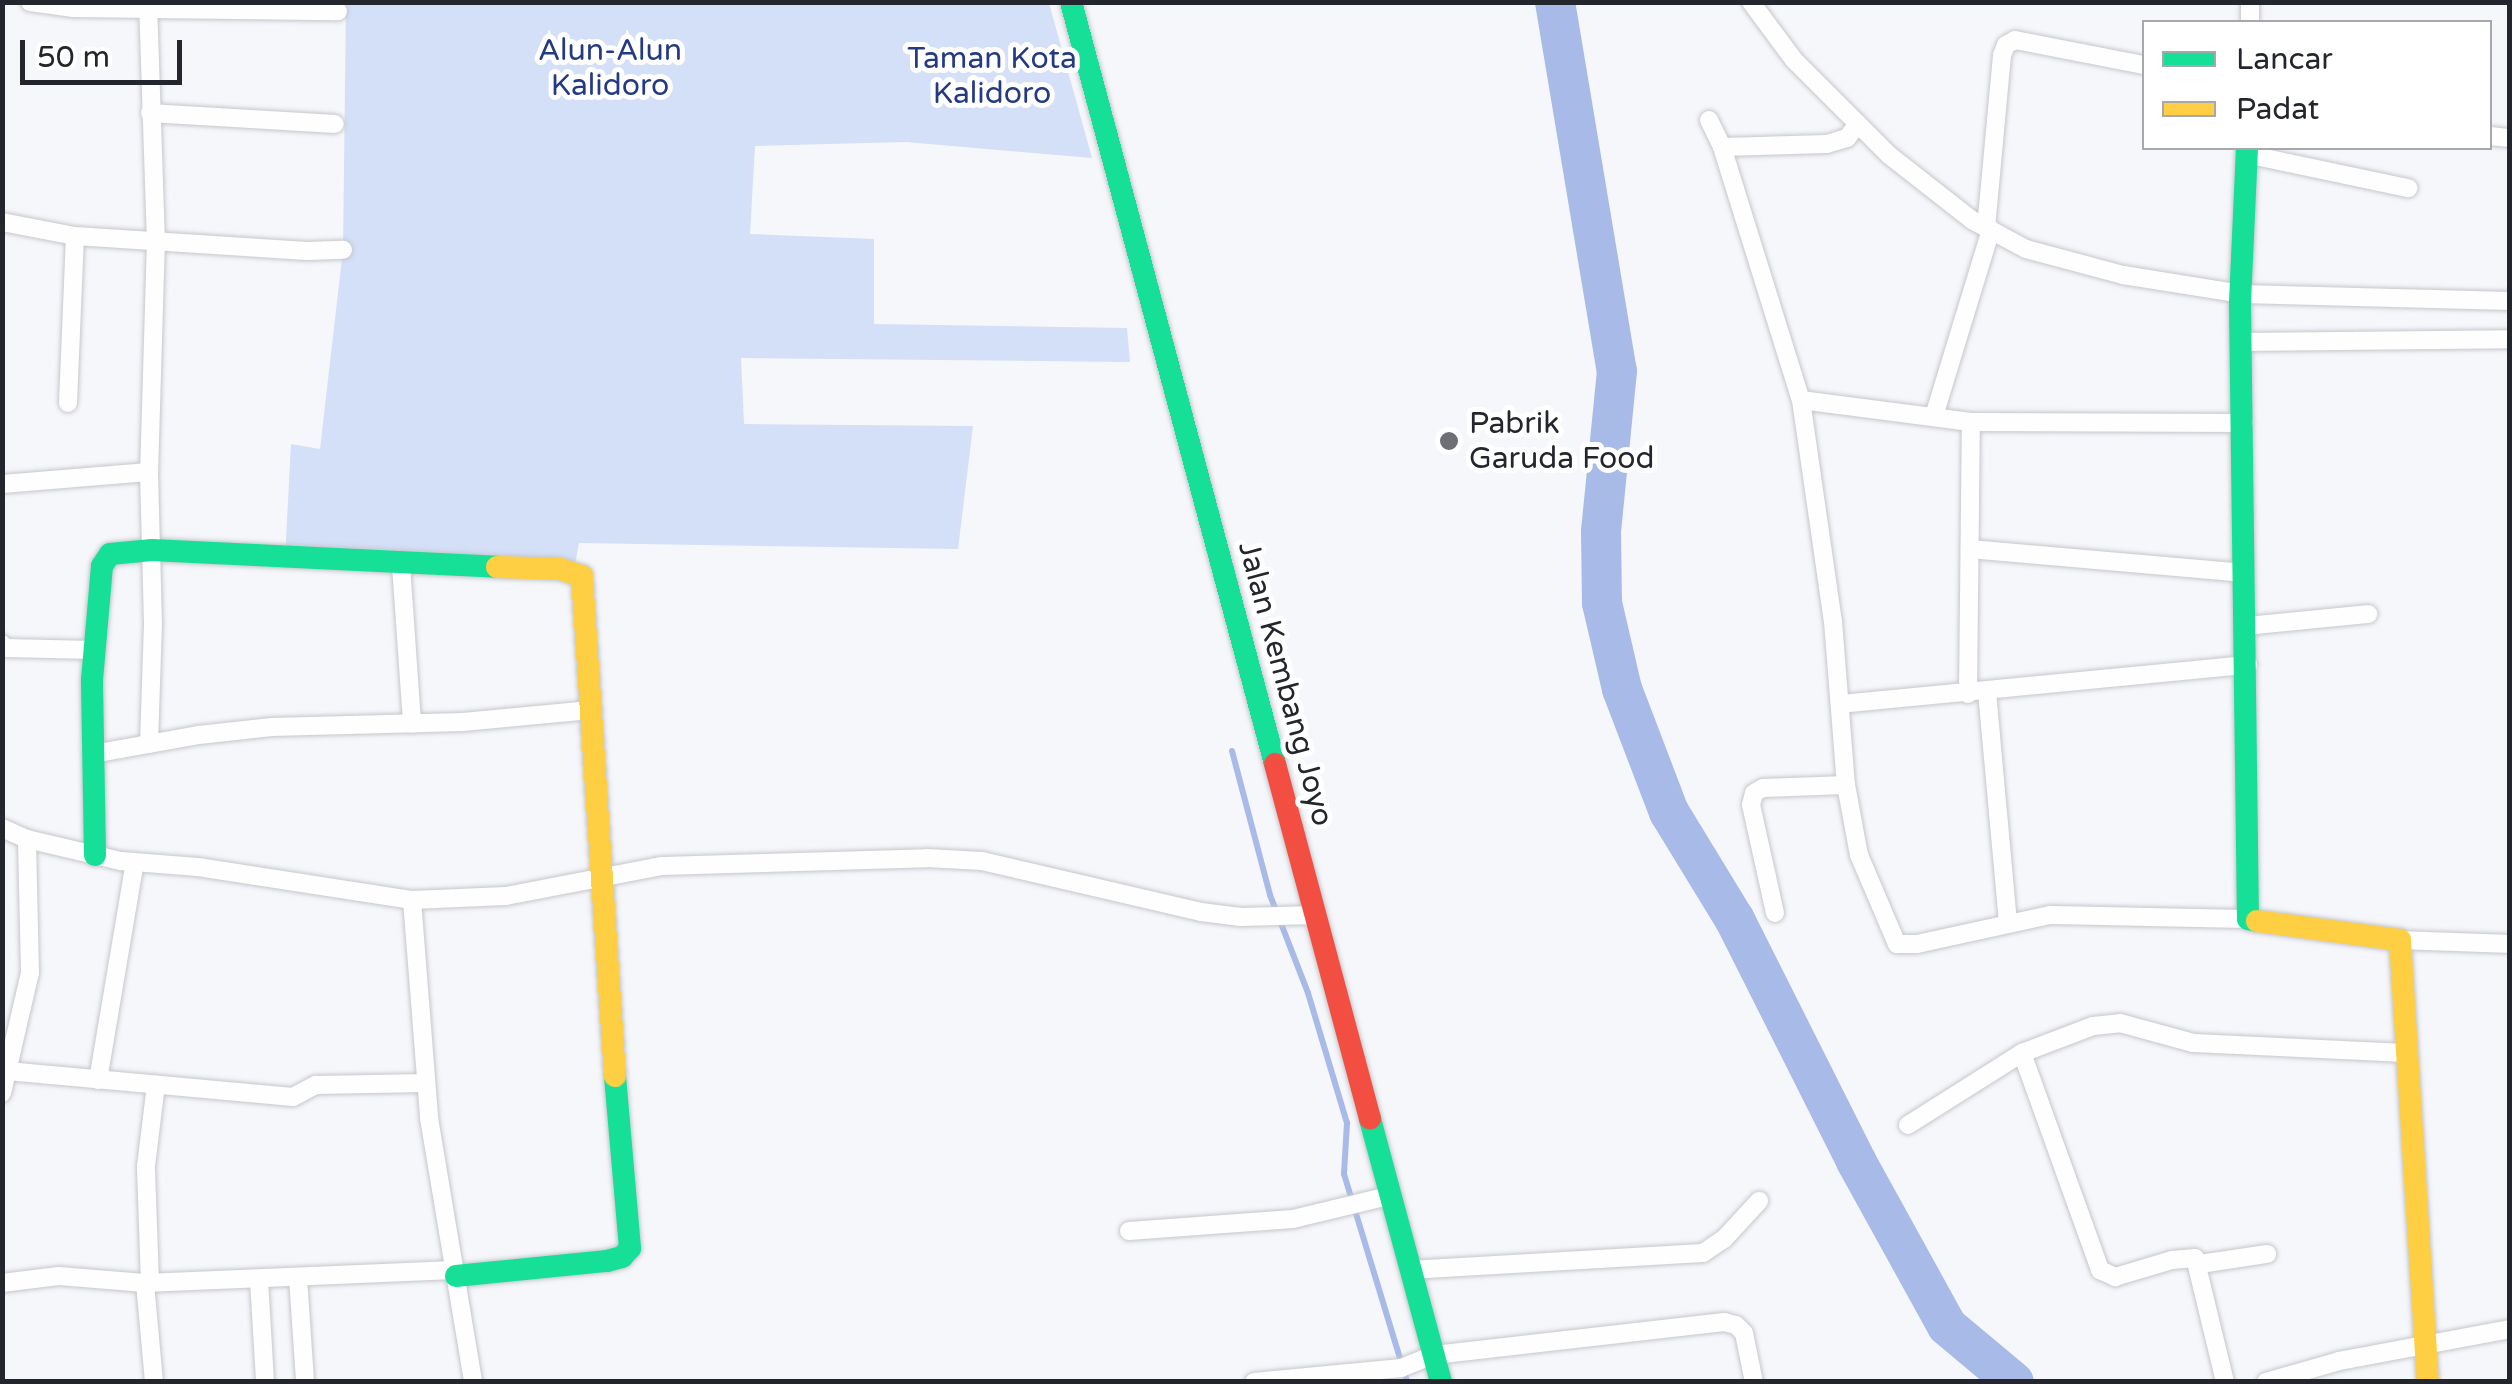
<!DOCTYPE html>
<style>
body{margin:0}
#map{position:relative;width:2512px;height:1384px;overflow:hidden;background:#f6f7fb;font-family:"Varela Round",sans-serif}
div>[style]{position:absolute}
[style*='--x']{left:calc(var(--x)*1px);top:calc(var(--y)*1px);width:calc(var(--w)*1px);rotate:calc(var(--a)*1deg)}
.green>*{inset:0;background:#d4dff8}
.stream>*{height:6px;margin:-3px;padding:0 3px;transform-origin:3px;border-radius:3px;background:#a8bae7}
.river>*{height:40px;margin:-20px;padding:0 20px;transform-origin:20px;border-radius:20px;background:#a8bae7}
.roads{filter:drop-shadow(0 0 2px #c5c7cc) drop-shadow(0 0 2px #c5c7cc)}
.street>*{height:18px;margin:-9px;padding:0 9px;transform-origin:9px;border-radius:9px;background:#fefefe}
.fast>*{height:22px;margin:-11px;padding:0 11px;transform-origin:11px;border-radius:11px;background:#16e098}
.slow>*{height:22px;margin:-11px;padding:0 11px;transform-origin:11px;border-radius:11px;background:#ffcf43}
.jam>*{height:22px;margin:-11px;padding:0 11px;transform-origin:11px;border-radius:11px;background:#f24e42}
.dots>*{width:28px;height:28px;translate:-50% -50%;box-sizing:border-box;border:5px solid #fff;border-radius:50%}
span{translate:-50% -50%;white-space:nowrap;text-align:center;line-height:1.15;-webkit-text-stroke:10px #fff;paint-order:stroke}
.park-label{font-size:30px;color:#243b83}
.poi-label{font-size:30px;color:#23262d}
.left{translate:0 -50%;text-align:left}
.street-label{font-size:30px;color:#23262d}
.frame{position:absolute;inset:0;border:5px solid #23262d;pointer-events:none}
.legend{position:absolute;left:2142px;top:20px;width:350px;height:130px;box-sizing:border-box;background:#fff;border:2px solid #a7a8ab;margin:0;padding:12px 18px;list-style:none;font-size:30px;color:#23262d}
.legend li{display:flex;align-items:center;gap:20px;height:50px}
.legend b{width:50px;border:2px solid #a7a8ab}
.scale{position:absolute;left:20px;top:40px;width:162px;height:45px;box-sizing:border-box;border:5px solid #23262d;border-top:0;padding-left:12px;font-size:30px;line-height:35px;white-space:nowrap;color:#23262d;-webkit-text-stroke:8px #fff;paint-order:stroke}
</style>
<div id="map">
<div class="green">
<i style="clip-path:polygon(346px 3px,1049px 3px,1092px 158px,906px 142px,755px 146px,750px 234px,874px 239px,874px 324px,1127px 328px,1130px 362px,741px 358px,744px 424px,973px 426px,958px 549px,579px 543px,574px 570px,285px 558px,291px 444px,320px 449px,343px 250px)"></i>
</div>
<div class="stream">
<i style="--x:1232;--y:751;--w:149;--a:75.2"></i>
<i style="--x:1270;--y:895;--w:105;--a:68.8"></i>
<i style="--x:1308;--y:993;--w:136;--a:73.3"></i>
<i style="--x:1347;--y:1123;--w:51;--a:93.4"></i>
<i style="--x:1344;--y:1174;--w:217;--a:73.1"></i>
</div>
<div class="river">
<i style="--x:1555;--y:2;--w:374;--a:80.5"></i>
<i style="--x:1617;--y:371;--w:162;--a:95.7"></i>
<i style="--x:1601;--y:532;--w:71;--a:89.2"></i>
<i style="--x:1602;--y:603;--w:88;--a:76.9"></i>
<i style="--x:1622;--y:689;--w:132;--a:69.1"></i>
<i style="--x:1669;--y:812;--w:127;--a:58.6"></i>
<i style="--x:1735;--y:920;--w:270;--a:63.3"></i>
<i style="--x:1856;--y:1161;--w:188;--a:61.1"></i>
<i style="--x:1947;--y:1326;--w:87;--a:39.9"></i>
</div>
<div class="roads">
<div class="street">
<i style="--x:30;--y:2;--w:44;--a:7.8"></i>
<i style="--x:74;--y:8;--w:264;--a:0.7"></i>
<i style="--x:148;--y:2;--w:237;--a:88.1"></i>
<i style="--x:156;--y:239;--w:233;--a:91.7"></i>
<i style="--x:149;--y:472;--w:151;--a:88.5"></i>
<i style="--x:153;--y:623;--w:121;--a:91.9"></i>
<i style="--x:1751;--y:2;--w:72;--a:53.4"></i>
<i style="--x:1794;--y:60;--w:134;--a:45"></i>
<i style="--x:1889;--y:155;--w:105;--a:38.1"></i>
<i style="--x:1972;--y:220;--w:61;--a:28.2"></i>
<i style="--x:2026;--y:249;--w:100;--a:15"></i>
<i style="--x:2123;--y:275;--w:120;--a:9.1"></i>
<i style="--x:2241;--y:294;--w:269;--a:1.5"></i>
<i style="--x:2250;--y:2;--w:20;--a:90"></i>
<i style="--x:150;--y:113;--w:185;--a:3.4"></i>
<i style="--x:1709;--y:120;--w:30;--a:64"></i>
<i style="--x:1722;--y:147;--w:265;--a:72.7"></i>
<i style="--x:1801;--y:400;--w:223;--a:81.8"></i>
<i style="--x:1833;--y:621;--w:165;--a:85.5"></i>
<i style="--x:1846;--y:785;--w:71;--a:79.5"></i>
<i style="--x:1859;--y:855;--w:97;--a:66.9"></i>
<i style="--x:1897;--y:944;--w:20;--a:0"></i>
<i style="--x:1917;--y:944;--w:136;--a:-12.3"></i>
<i style="--x:2050;--y:915;--w:198;--a:1.2"></i>
<i style="--x:2490;--y:136;--w:20;--a:6"></i>
<i style="--x:1722;--y:147;--w:105;--a:-1.6"></i>
<i style="--x:1827;--y:144;--w:21;--a:-17"></i>
<i style="--x:1847;--y:138;--w:18;--a:-52"></i>
<i style="--x:2246;--y:154;--w:166;--a:11.9"></i>
<i style="--x:2;--y:222;--w:74;--a:10.9"></i>
<i style="--x:75;--y:236;--w:232;--a:3.7"></i>
<i style="--x:307;--y:251;--w:36;--a:-2"></i>
<i style="--x:1986;--y:228;--w:174;--a:-84.7"></i>
<i style="--x:2002;--y:55;--w:11;--a:-68"></i>
<i style="--x:2006;--y:45;--w:10;--a:-29"></i>
<i style="--x:2015;--y:40;--w:131;--a:11"></i>
<i style="--x:2241;--y:342;--w:269;--a:-0.6"></i>
<i style="--x:1801;--y:400;--w:171;--a:7.4"></i>
<i style="--x:1971;--y:422;--w:273;--a:0.2"></i>
<i style="--x:68;--y:403;--w:167;--a:-87.6"></i>
<i style="--x:1934;--y:416;--w:195;--a:-73"></i>
<i style="--x:2;--y:484;--w:147;--a:-4.7"></i>
<i style="--x:1970;--y:549;--w:276;--a:5"></i>
<i style="--x:401;--y:565;--w:159;--a:86"></i>
<i style="--x:2246;--y:626;--w:123;--a:-5.6"></i>
<i style="--x:2;--y:644;--w:5;--a:53"></i>
<i style="--x:5;--y:648;--w:90;--a:1.3"></i>
<i style="--x:1987;--y:692;--w:230;--a:84.8"></i>
<i style="--x:1968;--y:694;--w:272;--a:-89.4"></i>
<i style="--x:1840;--y:704;--w:410;--a:-5.5"></i>
<i style="--x:93;--y:754;--w:108;--a:-10.2"></i>
<i style="--x:199;--y:735;--w:73;--a:-6.3"></i>
<i style="--x:272;--y:727;--w:191;--a:-1.5"></i>
<i style="--x:463;--y:722;--w:128;--a:-5.4"></i>
<i style="--x:2;--y:828;--w:27;--a:24"></i>
<i style="--x:27;--y:839;--w:97;--a:13.2"></i>
<i style="--x:121;--y:861;--w:77;--a:4.5"></i>
<i style="--x:198;--y:867;--w:217;--a:8.8"></i>
<i style="--x:412;--y:900;--w:94;--a:-2.4"></i>
<i style="--x:506;--y:896;--w:159;--a:-10.9"></i>
<i style="--x:662;--y:866;--w:265;--a:-1.7"></i>
<i style="--x:927;--y:858;--w:55;--a:3.1"></i>
<i style="--x:982;--y:861;--w:225;--a:13.1"></i>
<i style="--x:1201;--y:912;--w:40;--a:7.1"></i>
<i style="--x:1241;--y:917;--w:75;--a:-1.5"></i>
<i style="--x:412;--y:900;--w:219;--a:85.5"></i>
<i style="--x:429;--y:1118;--w:268;--a:80.5"></i>
<i style="--x:1775;--y:913;--w:111;--a:-102.5"></i>
<i style="--x:1751;--y:805;--w:12;--a:-76"></i>
<i style="--x:1754;--y:793;--w:10;--a:-29"></i>
<i style="--x:1763;--y:788;--w:83;--a:-2.1"></i>
<i style="--x:2400;--y:940;--w:110;--a:2.1"></i>
<i style="--x:2022;--y:1053;--w:231;--a:70.2"></i>
<i style="--x:2100;--y:1270;--w:17;--a:25"></i>
<i style="--x:2115;--y:1277;--w:59;--a:-16.6"></i>
<i style="--x:2172;--y:1260;--w:23;--a:-5"></i>
<i style="--x:2195;--y:1258;--w:128;--a:76.4"></i>
<i style="--x:7;--y:1071;--w:287;--a:5.2"></i>
<i style="--x:293;--y:1097;--w:26;--a:-28"></i>
<i style="--x:316;--y:1085;--w:110;--a:-1"></i>
<i style="--x:98;--y:1080;--w:221;--a:-80.4"></i>
<i style="--x:2;--y:1093;--w:123;--a:-76.9"></i>
<i style="--x:30;--y:973;--w:134;--a:-91.3"></i>
<i style="--x:1908;--y:1125;--w:135;--a:-32.3"></i>
<i style="--x:2022;--y:1053;--w:76;--a:-20.8"></i>
<i style="--x:2093;--y:1026;--w:27;--a:-6"></i>
<i style="--x:2120;--y:1023;--w:76;--a:15.3"></i>
<i style="--x:2193;--y:1043;--w:214;--a:2.7"></i>
<i style="--x:1129;--y:1231;--w:164;--a:-4.2"></i>
<i style="--x:1293;--y:1219;--w:98;--a:-13.6"></i>
<i style="--x:2200;--y:1264;--w:68;--a:-8.5"></i>
<i style="--x:1409;--y:1270;--w:294;--a:-3.3"></i>
<i style="--x:1703;--y:1253;--w:25;--a:-34"></i>
<i style="--x:1724;--y:1239;--w:52;--a:-47.4"></i>
<i style="--x:298;--y:1278;--w:104;--a:86.1"></i>
<i style="--x:259;--y:1280;--w:102;--a:86.6"></i>
<i style="--x:2;--y:1283;--w:57;--a:-7"></i>
<i style="--x:59;--y:1276;--w:86;--a:4.7"></i>
<i style="--x:145;--y:1283;--w:309;--a:-2.4"></i>
<i style="--x:145;--y:1283;--w:99;--a:84.8"></i>
<i style="--x:150;--y:1283;--w:117;--a:-92"></i>
<i style="--x:146;--y:1166;--w:82;--a:-83"></i>
<i style="--x:1254;--y:1382;--w:148;--a:-5.4"></i>
<i style="--x:1401;--y:1368;--w:35;--a:-22"></i>
<i style="--x:1434;--y:1355;--w:292;--a:-6.5"></i>
<i style="--x:1724;--y:1322;--w:12;--a:14"></i>
<i style="--x:1736;--y:1325;--w:11;--a:45"></i>
<i style="--x:1744;--y:1333;--w:50;--a:78.5"></i>
<i style="--x:2266;--y:1382;--w:76;--a:-16"></i>
<i style="--x:2339;--y:1361;--w:174;--a:-10.6"></i>
</div>
<div class="fast">
<i style="--x:1071;--y:2;--w:789;--a:75.01"></i>
<i style="--x:2247;--y:148;--w:155;--a:92.6"></i>
<i style="--x:2240;--y:303;--w:616;--a:89.26"></i>
<i style="--x:2248;--y:919;--w:9;--a:13"></i>
<i style="--x:95;--y:855;--w:175;--a:-91"></i>
<i style="--x:92;--y:680;--w:114;--a:-85"></i>
<i style="--x:102;--y:566;--w:14;--a:-56"></i>
<i style="--x:110;--y:554;--w:42;--a:-5.4"></i>
<i style="--x:152;--y:550;--w:345;--a:2.8"></i>
<i style="--x:1370;--y:1119;--w:272;--a:74.9"></i>
<i style="--x:456;--y:1276;--w:152;--a:-5.7"></i>
<i style="--x:607;--y:1261;--w:16;--a:-15"></i>
<i style="--x:622;--y:1257;--w:12;--a:-48"></i>
<i style="--x:630;--y:1248;--w:173;--a:-95"></i>
</div>
<div class="slow">
<i style="--x:497;--y:567;--w:63;--a:1.8"></i>
<i style="--x:560;--y:569;--w:23;--a:18"></i>
<i style="--x:582;--y:576;--w:501;--a:86.22"></i>
<i style="--x:2257;--y:921;--w:144;--a:7.6"></i>
<i style="--x:2400;--y:940;--w:443;--a:86.4"></i>
</div>
<div class="jam">
<i style="--x:1275;--y:764;--w:367;--a:75"></i>
</div>
</div>
<div class="dots">
<i style="left:1449px;top:441px;background:#6d6f75"></i>
</div>
<div class="park-label">
<span style="left:610px;top:68px">Alun-Alun<br>Kalidoro</span>
<span style="left:992px;top:76px">Taman Kota<br>Kalidoro</span>
</div>
<div class="poi-label">
<span class="left" style="left:1469px;top:441px">Pabrik<br>Garuda Food</span>
</div>
<div class="street-label">
<span style="left:1285px;top:684px;rotate:75deg">Jalan Kembang Joyo</span>
</div>
<div class="frame"></div>
<ul class="legend">
<li><b style="height:12px;background:#16e098"></b>Lancar</li>
<li><b style="height:12px;background:#ffcf43"></b>Padat</li>
</ul>
<div class="scale">50 m</div>
</div>
